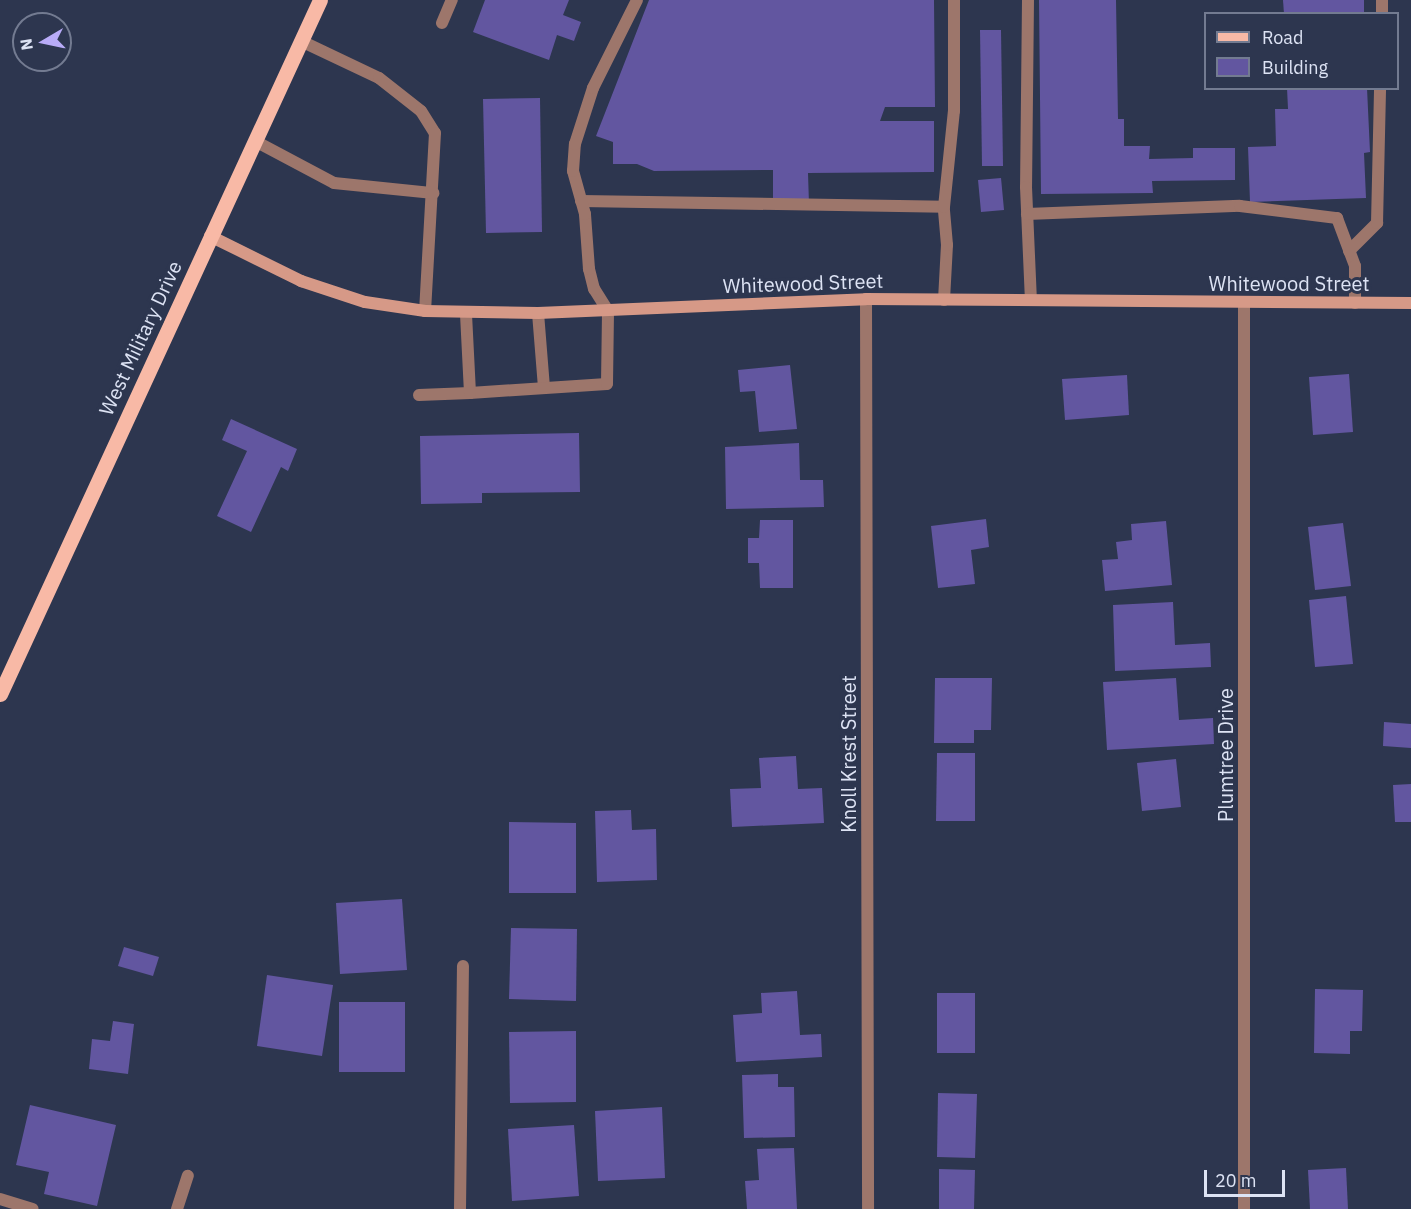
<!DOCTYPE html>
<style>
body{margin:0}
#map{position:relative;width:1411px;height:1209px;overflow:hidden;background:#2d364f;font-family:"IBM Plex Sans",sans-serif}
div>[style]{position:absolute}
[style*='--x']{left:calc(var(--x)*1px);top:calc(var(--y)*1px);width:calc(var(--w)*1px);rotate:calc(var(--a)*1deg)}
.building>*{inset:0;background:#6256a0}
.lane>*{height:12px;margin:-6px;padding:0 6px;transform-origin:6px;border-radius:6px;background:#9d766b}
.street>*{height:12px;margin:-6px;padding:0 6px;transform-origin:6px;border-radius:6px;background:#9d766b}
.secondary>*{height:12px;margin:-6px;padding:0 6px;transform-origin:6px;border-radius:6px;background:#d69987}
.primary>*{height:15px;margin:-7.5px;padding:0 7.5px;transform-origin:7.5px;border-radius:7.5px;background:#f8b9a6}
span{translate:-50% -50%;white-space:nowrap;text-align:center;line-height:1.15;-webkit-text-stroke:6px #2d364f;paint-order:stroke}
.street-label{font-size:20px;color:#dde3f4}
.legend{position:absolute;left:1204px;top:12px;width:195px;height:78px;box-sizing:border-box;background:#2d364f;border:2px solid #737b91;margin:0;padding:8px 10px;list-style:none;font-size:18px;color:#dde3f4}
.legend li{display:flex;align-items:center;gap:12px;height:30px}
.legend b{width:30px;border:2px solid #737b91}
.north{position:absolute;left:12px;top:12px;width:60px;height:60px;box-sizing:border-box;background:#2d364f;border:2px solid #737b91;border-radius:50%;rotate:261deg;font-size:16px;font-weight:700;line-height:24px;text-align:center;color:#dde3f4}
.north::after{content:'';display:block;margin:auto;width:21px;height:27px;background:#b8abf7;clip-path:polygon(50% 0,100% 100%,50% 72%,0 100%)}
.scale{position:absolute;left:1204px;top:1170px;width:81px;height:27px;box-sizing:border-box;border:3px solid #dde3f4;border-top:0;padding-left:8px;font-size:18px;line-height:21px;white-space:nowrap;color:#dde3f4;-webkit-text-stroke:4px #2d364f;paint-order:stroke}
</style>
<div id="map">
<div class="building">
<i style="clip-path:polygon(485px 0,569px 0,563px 15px,581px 22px,574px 41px,557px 35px,549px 60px,473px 32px)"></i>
<i style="clip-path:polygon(649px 0,934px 0,935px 107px,885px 107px,880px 121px,934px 121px,934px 172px,808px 173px,809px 204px,773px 204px,773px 170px,654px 171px,637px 164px,613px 164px,613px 142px,596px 136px)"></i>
<i style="clip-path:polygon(1039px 0,1116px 0,1118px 119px,1124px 119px,1124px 146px,1150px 146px,1149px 159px,1193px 158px,1193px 148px,1235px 148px,1235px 180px,1152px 181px,1153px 193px,1041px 194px)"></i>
<i style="clip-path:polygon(1283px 0,1364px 0,1364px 14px,1284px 14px)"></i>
<i style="clip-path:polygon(980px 30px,1001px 30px,1003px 166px,982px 166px)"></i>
<i style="clip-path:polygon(1287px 88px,1367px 88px,1370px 152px,1364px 153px,1366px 198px,1250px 202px,1248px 147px,1276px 146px,1275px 109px,1288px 109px)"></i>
<i style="clip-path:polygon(540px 98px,542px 232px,486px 233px,483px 99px)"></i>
<i style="clip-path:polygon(1001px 178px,1004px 210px,981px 212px,978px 180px)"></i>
<i style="clip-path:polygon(790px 365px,797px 429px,759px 432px,755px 391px,740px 392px,738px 370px)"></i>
<i style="clip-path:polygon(1349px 374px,1353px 432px,1313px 435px,1309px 377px)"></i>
<i style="clip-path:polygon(1127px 375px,1129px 415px,1065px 420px,1062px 379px)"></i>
<i style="clip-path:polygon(231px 419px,297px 449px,288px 471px,281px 467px,251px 532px,217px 516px,247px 451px,222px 440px)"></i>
<i style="clip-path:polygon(579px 433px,580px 492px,482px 493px,482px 503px,421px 504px,420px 436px)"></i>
<i style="clip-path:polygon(799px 443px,800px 480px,823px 480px,824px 507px,726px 509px,725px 447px)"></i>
<i style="clip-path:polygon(986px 519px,989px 547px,971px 550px,975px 584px,938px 588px,931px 526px)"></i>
<i style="clip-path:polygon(760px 520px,793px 520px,793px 588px,760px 588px,759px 563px,748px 563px,748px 538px,759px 538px)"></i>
<i style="clip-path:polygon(1166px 521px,1172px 585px,1105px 591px,1102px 560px,1118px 559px,1116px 542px,1132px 540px,1131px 524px)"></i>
<i style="clip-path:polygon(1343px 523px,1351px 586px,1315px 590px,1308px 527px)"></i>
<i style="clip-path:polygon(1346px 596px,1353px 664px,1315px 667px,1309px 600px)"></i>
<i style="clip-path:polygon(1173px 602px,1175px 645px,1210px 643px,1211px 667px,1115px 671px,1113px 605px)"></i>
<i style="clip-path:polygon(935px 678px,992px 678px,991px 730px,974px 730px,974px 743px,934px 743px)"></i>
<i style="clip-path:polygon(1176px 678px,1179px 720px,1213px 718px,1214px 744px,1107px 750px,1103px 682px)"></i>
<i style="clip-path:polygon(1384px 722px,1411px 724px,1411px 748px,1383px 746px)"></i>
<i style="clip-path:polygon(937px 753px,975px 753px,975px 821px,936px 821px)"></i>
<i style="clip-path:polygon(796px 756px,798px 789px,822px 788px,824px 823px,732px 827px,730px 789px,761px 788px,759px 758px)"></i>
<i style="clip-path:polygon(1176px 759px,1181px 807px,1142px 811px,1137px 763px)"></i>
<i style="clip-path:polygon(1411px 784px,1411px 822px,1395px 822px,1393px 785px)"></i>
<i style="clip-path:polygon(631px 810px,632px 830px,656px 829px,657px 880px,597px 882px,595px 811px)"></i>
<i style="clip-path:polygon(509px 822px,576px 823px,576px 893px,509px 893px)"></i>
<i style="clip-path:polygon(402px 899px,407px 970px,340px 974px,336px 903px)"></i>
<i style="clip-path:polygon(511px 928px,577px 929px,576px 1001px,509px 999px)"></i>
<i style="clip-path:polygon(124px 947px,159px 957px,153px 976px,118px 966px)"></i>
<i style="clip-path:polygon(267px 975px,333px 985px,322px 1056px,257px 1046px)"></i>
<i style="clip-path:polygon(1315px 989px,1363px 990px,1362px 1031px,1350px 1031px,1350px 1054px,1314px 1053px)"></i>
<i style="clip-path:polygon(797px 991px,800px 1035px,821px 1034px,822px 1057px,736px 1062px,733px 1015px,762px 1013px,761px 993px)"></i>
<i style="clip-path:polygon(937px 993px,975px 993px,975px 1053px,937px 1053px)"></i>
<i style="clip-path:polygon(339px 1002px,405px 1002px,405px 1072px,339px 1072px)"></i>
<i style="clip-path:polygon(113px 1021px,134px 1024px,128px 1074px,89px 1069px,92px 1039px,110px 1041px)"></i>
<i style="clip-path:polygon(576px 1031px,576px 1102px,510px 1103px,509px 1032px)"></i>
<i style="clip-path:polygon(778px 1074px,778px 1087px,794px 1087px,795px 1137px,744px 1138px,742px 1075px)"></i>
<i style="clip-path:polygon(938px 1093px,977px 1094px,975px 1158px,937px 1157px)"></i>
<i style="clip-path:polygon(30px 1105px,116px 1125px,97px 1206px,44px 1194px,49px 1172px,16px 1165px)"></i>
<i style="clip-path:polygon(662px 1107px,665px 1178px,598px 1181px,595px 1111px)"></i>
<i style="clip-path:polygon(574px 1125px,579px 1196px,512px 1201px,508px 1129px)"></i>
<i style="clip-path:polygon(794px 1148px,797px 1209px,747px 1209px,745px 1181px,759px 1180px,757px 1149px)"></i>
<i style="clip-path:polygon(1346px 1168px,1348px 1209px,1310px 1209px,1308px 1170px)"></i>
<i style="clip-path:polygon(939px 1169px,975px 1170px,974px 1209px,939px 1209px)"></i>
</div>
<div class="lane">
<i style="--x:1028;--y:0;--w:187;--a:90.6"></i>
<i style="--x:1026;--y:187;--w:113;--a:87.5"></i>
<i style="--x:1382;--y:14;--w:14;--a:-90"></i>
<i style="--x:442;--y:23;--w:25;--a:-67"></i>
<i style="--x:301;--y:41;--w:86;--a:25.4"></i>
<i style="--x:379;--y:78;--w:53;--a:38.2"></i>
<i style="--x:421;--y:111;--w:26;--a:58"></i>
<i style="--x:435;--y:133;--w:178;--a:93.2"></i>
<i style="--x:255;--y:141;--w:89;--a:28"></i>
<i style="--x:334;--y:183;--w:100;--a:5.8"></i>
<i style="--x:581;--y:201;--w:363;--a:0.9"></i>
<i style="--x:1027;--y:214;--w:213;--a:-2.2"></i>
<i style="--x:1240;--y:206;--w:98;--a:7.1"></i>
<i style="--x:1337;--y:218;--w:51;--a:69.4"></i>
<i style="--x:1355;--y:266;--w:37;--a:90"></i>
<i style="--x:1349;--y:251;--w:40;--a:-45"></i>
<i style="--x:1377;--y:223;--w:135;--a:-88.7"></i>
<i style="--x:944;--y:300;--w:55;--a:-86.9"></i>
<i style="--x:947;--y:245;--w:38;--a:-95"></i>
<i style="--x:944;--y:207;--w:97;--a:-84.1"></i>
<i style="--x:954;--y:111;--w:111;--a:-90"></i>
<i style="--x:538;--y:313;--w:75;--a:85.4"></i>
<i style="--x:470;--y:393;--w:137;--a:-3.8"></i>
<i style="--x:607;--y:384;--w:73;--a:-89.2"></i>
<i style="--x:608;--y:311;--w:26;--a:-122"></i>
<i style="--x:594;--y:289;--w:21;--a:-104"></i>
<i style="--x:589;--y:269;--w:55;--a:-94.2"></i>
<i style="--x:585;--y:214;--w:45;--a:-105.6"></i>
<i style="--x:573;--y:171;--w:27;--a:-86"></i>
<i style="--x:575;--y:144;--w:59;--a:-72.2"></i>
<i style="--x:593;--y:88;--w:98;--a:-63.4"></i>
<i style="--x:419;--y:395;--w:51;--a:-2.2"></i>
<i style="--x:470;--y:393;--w:80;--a:-92.9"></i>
<i style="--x:0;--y:1199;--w:34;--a:17"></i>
<i style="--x:177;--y:1209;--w:35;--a:-72"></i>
<i style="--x:460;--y:1209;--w:243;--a:-89.3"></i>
</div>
<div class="street">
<i style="--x:866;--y:299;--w:910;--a:89.87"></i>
<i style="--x:1244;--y:302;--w:907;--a:90"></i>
</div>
<div class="secondary">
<i style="--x:210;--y:236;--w:102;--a:26.3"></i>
<i style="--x:301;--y:281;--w:67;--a:18.2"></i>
<i style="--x:365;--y:302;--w:61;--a:8.5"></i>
<i style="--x:425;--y:311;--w:113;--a:1"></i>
<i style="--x:538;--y:313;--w:328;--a:-2.4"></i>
<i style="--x:866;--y:299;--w:545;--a:0.42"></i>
</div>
<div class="primary">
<i style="--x:0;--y:694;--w:764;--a:-65.25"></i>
</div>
<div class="street-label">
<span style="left:803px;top:283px;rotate:-2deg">Whitewood Street</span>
<span style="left:1289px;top:283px">Whitewood Street</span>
<span style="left:140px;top:338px;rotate:-65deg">West Military Drive</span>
<span style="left:848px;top:754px;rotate:-90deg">Knoll Krest Street</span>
<span style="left:1225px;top:755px;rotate:-90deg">Plumtree Drive</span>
</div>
<ul class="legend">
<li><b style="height:8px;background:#f8b9a6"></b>Road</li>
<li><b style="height:16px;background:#6256a0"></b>Building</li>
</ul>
<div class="north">N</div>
<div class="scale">20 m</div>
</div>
